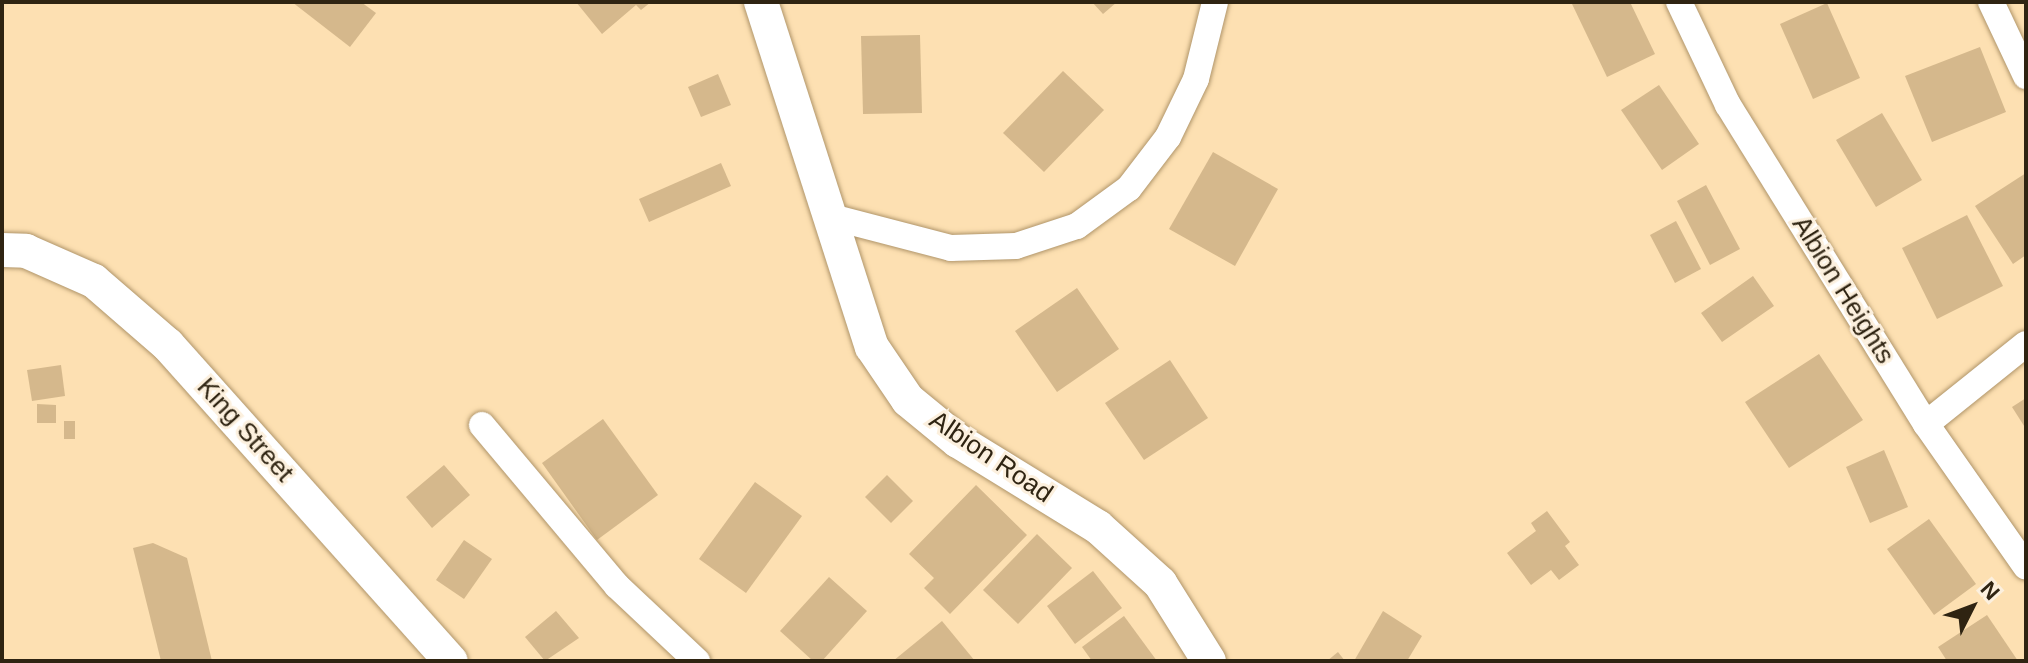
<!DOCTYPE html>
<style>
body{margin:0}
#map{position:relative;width:2028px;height:663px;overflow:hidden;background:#fde0b2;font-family:Arial,sans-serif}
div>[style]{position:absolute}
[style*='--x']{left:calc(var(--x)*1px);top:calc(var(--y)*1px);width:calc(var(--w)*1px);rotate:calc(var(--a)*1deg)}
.building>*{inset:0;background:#d5b88c}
.roads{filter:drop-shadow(0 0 2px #b0956a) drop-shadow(0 0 2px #b0956a)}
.minor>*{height:26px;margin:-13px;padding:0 13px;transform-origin:13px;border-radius:13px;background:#fff}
.tertiary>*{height:34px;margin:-17px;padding:0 17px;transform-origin:17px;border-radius:17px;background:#fff}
span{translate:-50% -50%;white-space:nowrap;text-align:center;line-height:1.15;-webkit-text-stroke:6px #fcf0de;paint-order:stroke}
.street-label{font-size:26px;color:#2f2412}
.frame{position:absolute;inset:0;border:4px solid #2f2412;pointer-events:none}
.north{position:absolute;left:1932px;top:567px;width:80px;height:80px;-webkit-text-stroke:6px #fcf0de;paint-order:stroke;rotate:48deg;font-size:22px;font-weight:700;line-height:32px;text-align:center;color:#2f2412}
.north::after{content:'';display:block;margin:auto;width:28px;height:36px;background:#2f2412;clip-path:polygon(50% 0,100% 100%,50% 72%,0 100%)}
</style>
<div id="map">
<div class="building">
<i style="clip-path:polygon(292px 2px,361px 2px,376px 13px,350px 47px)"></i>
<i style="clip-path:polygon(576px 2px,651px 2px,641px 10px,636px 5px,602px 34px)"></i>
<i style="clip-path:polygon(1092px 2px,1117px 2px,1103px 14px)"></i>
<i style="clip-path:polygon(1577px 2px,1630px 2px,1655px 54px,1607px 77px,1572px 4px)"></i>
<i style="clip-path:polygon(1827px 3px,1860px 78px,1813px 99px,1780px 24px)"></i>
<i style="clip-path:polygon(920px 35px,922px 113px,863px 114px,861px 36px)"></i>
<i style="clip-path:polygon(1980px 47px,2006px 112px,1932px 142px,1905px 76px)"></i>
<i style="clip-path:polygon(1063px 71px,1104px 110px,1044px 172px,1003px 133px)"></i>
<i style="clip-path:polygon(718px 74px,731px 105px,701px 117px,688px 87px)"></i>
<i style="clip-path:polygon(1659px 85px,1699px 144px,1662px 170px,1621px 110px)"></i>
<i style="clip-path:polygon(1882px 113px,1922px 180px,1876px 207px,1836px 140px)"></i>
<i style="clip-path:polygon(1213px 152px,1278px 189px,1235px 266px,1169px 229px)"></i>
<i style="clip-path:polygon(721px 163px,731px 186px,649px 222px,639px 199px)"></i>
<i style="clip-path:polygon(2026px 173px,2026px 255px,2013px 264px,1975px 206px)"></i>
<i style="clip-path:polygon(1706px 185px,1740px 249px,1710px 265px,1677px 201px)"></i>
<i style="clip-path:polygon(1967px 215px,2003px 286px,1937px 319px,1902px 248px)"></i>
<i style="clip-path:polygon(1676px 221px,1701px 269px,1675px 283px,1650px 235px)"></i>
<i style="clip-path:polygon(1753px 276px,1774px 306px,1722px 342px,1701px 313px)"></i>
<i style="clip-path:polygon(1077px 288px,1119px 349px,1057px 392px,1015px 331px)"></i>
<i style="clip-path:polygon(1819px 354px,1863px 420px,1789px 468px,1745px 402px)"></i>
<i style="clip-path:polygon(1170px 360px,1208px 418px,1144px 460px,1105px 403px)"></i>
<i style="clip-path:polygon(61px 365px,65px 396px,32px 401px,27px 370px)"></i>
<i style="clip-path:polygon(2026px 398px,2026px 429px,2012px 407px)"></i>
<i style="clip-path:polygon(37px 404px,56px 405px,56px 423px,37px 423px)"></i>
<i style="clip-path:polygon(603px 419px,658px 495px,597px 540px,542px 463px)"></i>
<i style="clip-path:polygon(64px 421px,75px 421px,75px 439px,64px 439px)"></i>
<i style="clip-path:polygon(1884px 450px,1908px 507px,1870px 523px,1846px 467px)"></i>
<i style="clip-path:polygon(444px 465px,470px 495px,432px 528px,406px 497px)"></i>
<i style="clip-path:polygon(887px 475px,913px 501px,891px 523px,865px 497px)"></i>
<i style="clip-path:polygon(755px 482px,802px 516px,746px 593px,699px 559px)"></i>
<i style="clip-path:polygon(976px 485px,1027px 535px,950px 614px,924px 588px,934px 578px,909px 554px)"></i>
<i style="clip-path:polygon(1547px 511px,1570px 542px,1565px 546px,1579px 565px,1559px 580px,1551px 570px,1531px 585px,1507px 553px,1536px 531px,1531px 523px)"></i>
<i style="clip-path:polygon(1929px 519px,1976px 584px,1934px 615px,1887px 549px)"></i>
<i style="clip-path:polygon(1037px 534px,1072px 568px,1018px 624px,983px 590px)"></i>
<i style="clip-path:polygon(464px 540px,492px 559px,464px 599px,436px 580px)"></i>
<i style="clip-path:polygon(153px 543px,187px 558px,212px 661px,161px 661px,133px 548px)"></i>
<i style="clip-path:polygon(1093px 571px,1122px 608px,1075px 644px,1047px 606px)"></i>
<i style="clip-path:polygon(829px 577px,867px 611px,822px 661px,813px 661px,780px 631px)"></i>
<i style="clip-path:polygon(556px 611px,579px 638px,545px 661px,525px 637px)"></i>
<i style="clip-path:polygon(1383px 611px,1422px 636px,1407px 661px,1354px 661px)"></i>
<i style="clip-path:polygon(1987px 615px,2018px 661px,1947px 661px,1938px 647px)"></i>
<i style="clip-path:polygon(1124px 616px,1157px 661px,1092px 661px,1082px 647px)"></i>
<i style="clip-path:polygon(942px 621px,975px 661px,893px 661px)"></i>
<i style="clip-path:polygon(1338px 652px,1345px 661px,1327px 661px)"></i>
</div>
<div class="roads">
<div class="minor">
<i style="--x:1679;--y:2;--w:114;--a:64.6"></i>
<i style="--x:1728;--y:105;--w:375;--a:58.2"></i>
<i style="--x:1926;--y:424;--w:174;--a:55"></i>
<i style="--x:1991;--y:2;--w:82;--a:64.7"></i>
<i style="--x:828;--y:216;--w:127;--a:14.6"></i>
<i style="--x:951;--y:248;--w:65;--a:-1.8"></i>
<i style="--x:1016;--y:246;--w:64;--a:-18.2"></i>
<i style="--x:1077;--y:226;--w:64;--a:-36.2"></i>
<i style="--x:1129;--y:188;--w:64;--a:-52.6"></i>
<i style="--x:1168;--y:137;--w:64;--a:-64.2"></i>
<i style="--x:1196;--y:79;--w:79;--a:-76.1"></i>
<i style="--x:1926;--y:424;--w:128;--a:-38.7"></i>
<i style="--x:482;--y:425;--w:210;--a:50"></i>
<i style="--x:617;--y:586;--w:110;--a:43.2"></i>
</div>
<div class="tertiary">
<i style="--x:761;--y:2;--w:362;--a:72.2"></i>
<i style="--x:872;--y:347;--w:64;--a:55.8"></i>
<i style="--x:908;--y:400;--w:65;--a:39.4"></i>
<i style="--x:958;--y:441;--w:164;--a:31.6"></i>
<i style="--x:1098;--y:527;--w:84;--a:42.1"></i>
<i style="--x:1160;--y:583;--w:92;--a:57.9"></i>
<i style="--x:2;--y:250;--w:24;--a:2"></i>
<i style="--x:26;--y:251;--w:74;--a:23.8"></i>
<i style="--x:94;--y:281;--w:98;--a:40.9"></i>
<i style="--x:168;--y:345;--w:424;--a:48.2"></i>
</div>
</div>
<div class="street-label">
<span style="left:1843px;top:290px;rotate:58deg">Albion Heights</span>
<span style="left:245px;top:430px;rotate:48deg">King Street</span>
<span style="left:991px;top:457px;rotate:34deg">Albion Road</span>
</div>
<div class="frame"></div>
<div class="north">N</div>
</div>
